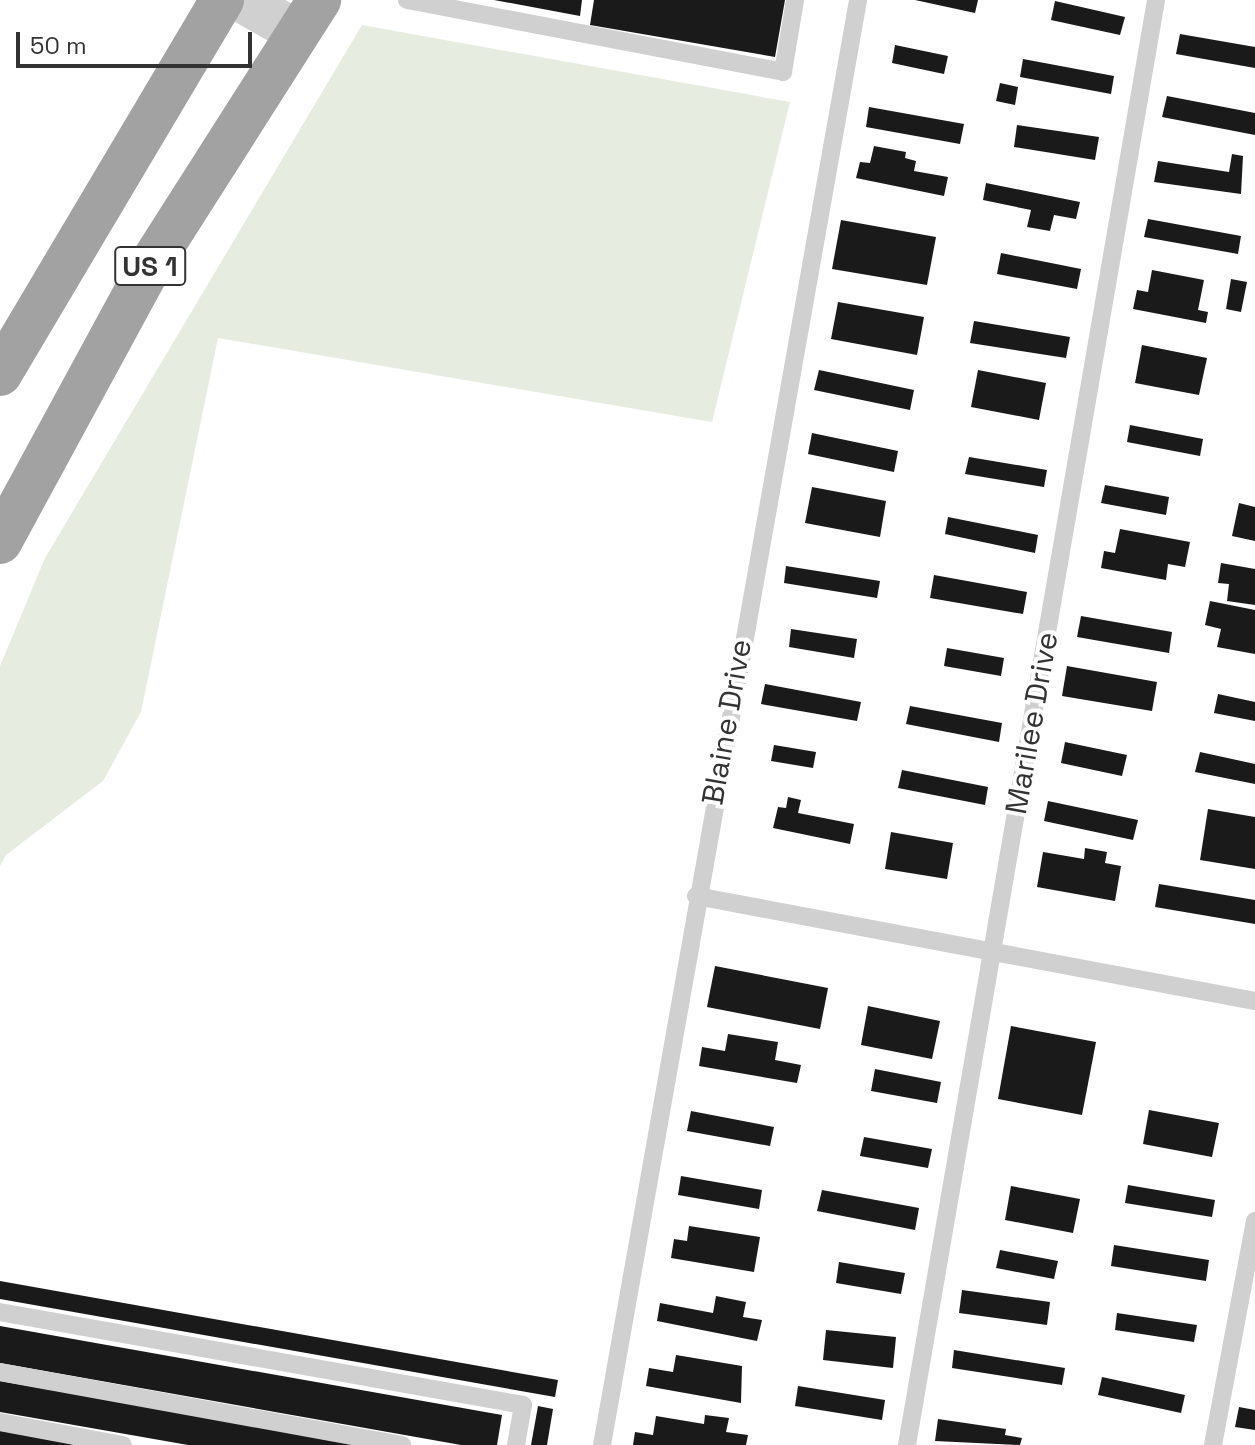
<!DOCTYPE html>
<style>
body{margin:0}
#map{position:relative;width:1255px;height:1445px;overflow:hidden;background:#fff;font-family:"Space Grotesk",sans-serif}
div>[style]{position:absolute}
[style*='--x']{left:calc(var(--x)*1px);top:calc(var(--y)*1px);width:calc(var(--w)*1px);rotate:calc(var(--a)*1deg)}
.green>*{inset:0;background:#e6ecdf}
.building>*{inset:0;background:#1a1a1a}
.service>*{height:18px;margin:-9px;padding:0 9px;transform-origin:9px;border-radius:9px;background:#d0d0d0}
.tertiary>*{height:44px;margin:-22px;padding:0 22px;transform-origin:22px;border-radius:22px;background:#d0d0d0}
.trunk>*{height:44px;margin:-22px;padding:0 22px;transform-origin:22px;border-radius:22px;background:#a2a2a2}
span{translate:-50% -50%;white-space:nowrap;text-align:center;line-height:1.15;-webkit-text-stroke:8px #fff;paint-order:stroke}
.shield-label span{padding:2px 6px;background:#fff;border:2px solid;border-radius:6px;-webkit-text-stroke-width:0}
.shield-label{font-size:28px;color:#333;font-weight:700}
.street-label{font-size:30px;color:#333}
.scale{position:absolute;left:16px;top:32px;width:236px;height:36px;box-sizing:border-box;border:4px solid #333;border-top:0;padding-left:10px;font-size:24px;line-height:28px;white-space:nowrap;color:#333;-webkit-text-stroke:6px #fff;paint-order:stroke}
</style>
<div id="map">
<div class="green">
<i style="clip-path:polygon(362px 25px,790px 102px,712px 422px,218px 338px,141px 712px,103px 781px,6px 855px,0 866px,0 666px,45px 558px)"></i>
</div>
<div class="building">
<i style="clip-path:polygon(494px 0,582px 0,580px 16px)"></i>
<i style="clip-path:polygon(594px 0,785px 0,775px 57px,590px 25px)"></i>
<i style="clip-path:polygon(915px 0,978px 0,975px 13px)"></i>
<i style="clip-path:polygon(1055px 1px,1125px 17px,1120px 35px,1051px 20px)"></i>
<i style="clip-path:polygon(1180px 34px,1255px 47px,1255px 68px,1176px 54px)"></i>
<i style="clip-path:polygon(895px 45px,948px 56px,944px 74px,892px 63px)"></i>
<i style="clip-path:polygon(1023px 59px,1114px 76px,1111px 94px,1020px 77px)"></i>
<i style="clip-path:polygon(1000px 83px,1018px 87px,1015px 105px,996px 101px)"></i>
<i style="clip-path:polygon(1167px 96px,1255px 113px,1255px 135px,1162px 117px)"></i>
<i style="clip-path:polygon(869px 107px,964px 124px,960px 144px,866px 127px)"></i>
<i style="clip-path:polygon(1017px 125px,1099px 137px,1095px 160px,1014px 147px)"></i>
<i style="clip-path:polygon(874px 146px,906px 152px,905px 158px,916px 161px,914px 171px,948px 177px,944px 196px,856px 178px,860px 162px,870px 163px)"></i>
<i style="clip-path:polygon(1232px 154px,1243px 156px,1241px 194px,1154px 182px,1158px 161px,1229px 172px)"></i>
<i style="clip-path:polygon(986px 183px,1080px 202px,1076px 219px,1054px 215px,1050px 231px,1027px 227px,1031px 210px,983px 200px)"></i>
<i style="clip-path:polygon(1148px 219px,1241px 236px,1238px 254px,1144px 237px)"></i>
<i style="clip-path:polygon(841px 220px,936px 237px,927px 285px,832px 269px)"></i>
<i style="clip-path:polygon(1001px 253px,1081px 269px,1077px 289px,997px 274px)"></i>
<i style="clip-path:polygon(1152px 270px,1204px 280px,1198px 310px,1208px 312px,1206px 323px,1133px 309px,1137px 290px,1148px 292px)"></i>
<i style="clip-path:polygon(1231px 279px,1247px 282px,1241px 312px,1226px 309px)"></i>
<i style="clip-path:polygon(838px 302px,924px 317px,917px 355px,831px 339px)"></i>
<i style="clip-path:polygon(974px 321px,1070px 337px,1066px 358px,970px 343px)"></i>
<i style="clip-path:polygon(1142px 345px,1207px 358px,1199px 395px,1135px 383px)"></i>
<i style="clip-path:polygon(819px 370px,914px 390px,910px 410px,814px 390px)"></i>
<i style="clip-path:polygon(978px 370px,1046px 383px,1039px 420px,971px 407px)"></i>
<i style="clip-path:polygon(1130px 425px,1203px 439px,1200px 456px,1127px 442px)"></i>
<i style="clip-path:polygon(812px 433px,898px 451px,894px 472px,808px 454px)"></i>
<i style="clip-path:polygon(969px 457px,1047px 470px,1044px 487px,965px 474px)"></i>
<i style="clip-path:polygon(1105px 485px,1169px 497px,1166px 515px,1101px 503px)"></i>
<i style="clip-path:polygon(812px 487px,886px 501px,880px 537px,805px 523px)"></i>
<i style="clip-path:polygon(1239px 503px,1255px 507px,1255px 541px,1232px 536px)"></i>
<i style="clip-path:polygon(948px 517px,1038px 535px,1035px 553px,945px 534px)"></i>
<i style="clip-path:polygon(1120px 529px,1190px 542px,1185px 567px,1168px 564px,1166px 580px,1101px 568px,1104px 551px,1115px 553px)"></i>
<i style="clip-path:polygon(1221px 563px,1255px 569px,1255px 605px,1227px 601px,1229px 584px,1218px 583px)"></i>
<i style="clip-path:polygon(786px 566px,880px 581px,877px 598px,784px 583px)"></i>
<i style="clip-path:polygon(934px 575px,1027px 592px,1023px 614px,930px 598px)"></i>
<i style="clip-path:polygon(1210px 601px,1255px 610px,1255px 654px,1217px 647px,1221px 629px,1205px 625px)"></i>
<i style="clip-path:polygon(1081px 616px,1172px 632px,1169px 653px,1077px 637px)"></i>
<i style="clip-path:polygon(791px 629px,857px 639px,854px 658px,789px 647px)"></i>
<i style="clip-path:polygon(947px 648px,1004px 658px,1001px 676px,944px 666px)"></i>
<i style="clip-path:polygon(1067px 666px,1157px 682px,1152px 711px,1062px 696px)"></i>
<i style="clip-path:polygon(765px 684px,861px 702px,857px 721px,761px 704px)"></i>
<i style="clip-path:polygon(1218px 694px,1255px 702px,1255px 721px,1214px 713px)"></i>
<i style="clip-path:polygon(910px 706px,1002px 723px,999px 742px,906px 724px)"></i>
<i style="clip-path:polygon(1065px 742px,1127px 755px,1122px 776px,1061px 763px)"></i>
<i style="clip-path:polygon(774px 745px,816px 752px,813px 768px,771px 761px)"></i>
<i style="clip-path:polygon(1200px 752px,1255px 764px,1255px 784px,1195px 772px)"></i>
<i style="clip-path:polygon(902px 770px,988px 787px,985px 805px,898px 788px)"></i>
<i style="clip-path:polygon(788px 797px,801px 800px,798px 813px,854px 824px,850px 844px,773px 828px,778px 807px,786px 808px)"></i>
<i style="clip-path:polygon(1048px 801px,1138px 820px,1133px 840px,1044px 821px)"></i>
<i style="clip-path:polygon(1208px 809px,1255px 817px,1255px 869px,1200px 860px)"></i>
<i style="clip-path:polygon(891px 832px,953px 843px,947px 879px,885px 869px)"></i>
<i style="clip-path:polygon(1085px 848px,1107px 852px,1105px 863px,1121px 866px,1115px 901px,1037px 887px,1043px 852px,1084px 859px)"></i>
<i style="clip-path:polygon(1159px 884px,1255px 900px,1255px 924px,1155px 907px)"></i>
<i style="clip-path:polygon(715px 966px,828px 988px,820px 1029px,707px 1007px)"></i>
<i style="clip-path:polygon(868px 1006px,940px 1021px,932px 1059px,861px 1045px)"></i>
<i style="clip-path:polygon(1011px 1026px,1096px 1042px,1082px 1115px,998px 1099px)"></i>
<i style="clip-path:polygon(728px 1034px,778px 1042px,775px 1060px,801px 1065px,797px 1083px,699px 1066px,702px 1047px,725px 1051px)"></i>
<i style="clip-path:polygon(875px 1069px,941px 1082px,937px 1103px,871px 1091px)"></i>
<i style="clip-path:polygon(1149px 1110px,1219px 1123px,1212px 1157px,1143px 1144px)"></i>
<i style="clip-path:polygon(691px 1111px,774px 1127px,770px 1146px,687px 1131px)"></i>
<i style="clip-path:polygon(864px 1137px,932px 1149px,928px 1168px,860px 1156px)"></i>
<i style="clip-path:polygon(681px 1176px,762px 1190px,759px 1209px,678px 1195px)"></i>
<i style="clip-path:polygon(1128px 1185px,1215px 1200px,1212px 1217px,1125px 1203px)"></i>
<i style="clip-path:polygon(1011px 1186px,1080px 1199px,1073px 1233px,1005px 1220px)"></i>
<i style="clip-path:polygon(822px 1190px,919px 1208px,915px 1230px,817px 1211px)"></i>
<i style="clip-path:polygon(689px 1226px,760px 1237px,754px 1272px,671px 1258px,674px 1239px,687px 1241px)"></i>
<i style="clip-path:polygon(1114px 1245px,1209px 1260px,1206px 1281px,1111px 1266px)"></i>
<i style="clip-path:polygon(1000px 1250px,1058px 1261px,1054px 1279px,996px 1268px)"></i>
<i style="clip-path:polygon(839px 1262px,905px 1273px,901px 1294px,836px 1283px)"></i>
<i style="clip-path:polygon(0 1281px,558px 1380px,555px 1397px,0 1299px)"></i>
<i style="clip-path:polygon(962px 1290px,1050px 1302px,1047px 1325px,959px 1313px)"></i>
<i style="clip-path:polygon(716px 1296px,746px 1302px,743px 1317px,762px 1320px,757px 1341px,657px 1321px,660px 1303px,713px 1313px)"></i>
<i style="clip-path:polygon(1117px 1313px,1197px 1325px,1194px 1342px,1115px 1330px)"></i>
<i style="clip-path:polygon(0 1326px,502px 1415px,497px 1445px,461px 1445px,0 1363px)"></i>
<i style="clip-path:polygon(826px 1330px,896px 1337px,893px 1368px,823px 1360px)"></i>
<i style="clip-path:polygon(954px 1350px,1065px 1368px,1062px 1385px,952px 1368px)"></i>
<i style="clip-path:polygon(676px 1355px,742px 1366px,741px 1403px,646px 1386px,649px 1368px,673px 1372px)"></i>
<i style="clip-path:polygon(1102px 1377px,1185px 1395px,1181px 1413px,1098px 1395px)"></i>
<i style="clip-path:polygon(0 1381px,355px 1443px,355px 1445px,188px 1445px,0 1412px)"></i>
<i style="clip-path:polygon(798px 1386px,885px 1400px,882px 1420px,795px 1406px)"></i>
<i style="clip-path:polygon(538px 1406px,553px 1409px,547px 1445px,531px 1445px)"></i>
<i style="clip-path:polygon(1239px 1407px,1255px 1410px,1255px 1430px,1235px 1427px)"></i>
<i style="clip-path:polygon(705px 1415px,729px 1418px,726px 1432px,748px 1435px,746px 1445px,633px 1445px,635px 1432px,653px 1435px,656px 1416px,704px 1424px)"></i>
<i style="clip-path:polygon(938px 1419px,1006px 1429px,1005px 1435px,1022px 1438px,1020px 1445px,935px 1441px)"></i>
<i style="clip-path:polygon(0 1430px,76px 1445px,0 1445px)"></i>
</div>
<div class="service">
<i style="--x:407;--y:0;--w:383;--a:10.8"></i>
<i style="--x:783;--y:72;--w:73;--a:-80.5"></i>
<i style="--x:696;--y:896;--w:569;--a:10.64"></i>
<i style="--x:0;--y:1312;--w:531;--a:10.08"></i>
<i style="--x:523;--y:1405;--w:41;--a:99.9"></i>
<i style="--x:0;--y:1372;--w:409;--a:10.3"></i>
<i style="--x:0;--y:1422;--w:125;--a:10.6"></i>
<i style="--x:602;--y:1445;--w:1468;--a:-79.95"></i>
<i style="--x:907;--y:1445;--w:1466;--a:-80.22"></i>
<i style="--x:1213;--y:1445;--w:228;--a:-79.4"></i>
</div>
<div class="tertiary">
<i style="--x:241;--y:0;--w:64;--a:29.7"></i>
</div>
<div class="trunk">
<i style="--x:0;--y:374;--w:435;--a:-59.3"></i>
<i style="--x:0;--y:542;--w:316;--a:-61.5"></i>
<i style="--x:151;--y:264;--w:313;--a:-57.5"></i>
</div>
<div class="shield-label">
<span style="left:150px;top:266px">US 1</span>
</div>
<div class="street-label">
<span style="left:727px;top:722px;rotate:-80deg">Blaine Drive</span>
<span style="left:1032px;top:723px;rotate:-80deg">Marilee Drive</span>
</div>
<div class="scale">50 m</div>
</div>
